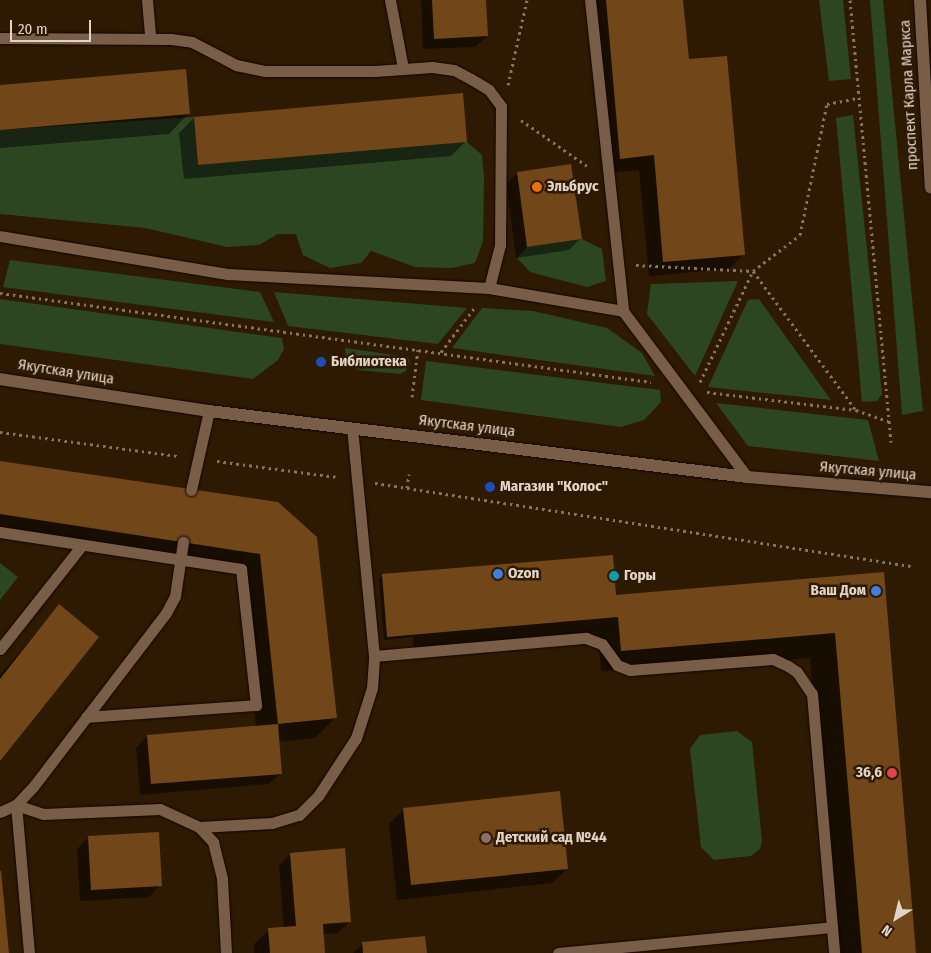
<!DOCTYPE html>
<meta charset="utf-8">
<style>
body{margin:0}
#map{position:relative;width:931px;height:953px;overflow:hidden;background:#2e1903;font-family:"Fira Sans Condensed",sans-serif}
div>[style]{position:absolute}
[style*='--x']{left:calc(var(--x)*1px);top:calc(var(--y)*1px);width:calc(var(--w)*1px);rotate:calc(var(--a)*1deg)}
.green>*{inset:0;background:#2c4622}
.shadow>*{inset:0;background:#0007}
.building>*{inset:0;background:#714619}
.path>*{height:3px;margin-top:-1.5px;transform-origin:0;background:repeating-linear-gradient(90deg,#867463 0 2.5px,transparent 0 6.5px)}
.roads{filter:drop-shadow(0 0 1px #150400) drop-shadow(0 0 1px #150400)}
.lane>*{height:11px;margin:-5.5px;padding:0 5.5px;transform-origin:5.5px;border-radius:5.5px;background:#785e47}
.secondary>*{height:12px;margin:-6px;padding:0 6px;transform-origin:6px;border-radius:6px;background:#785e47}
.dots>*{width:14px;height:14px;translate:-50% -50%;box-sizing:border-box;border:2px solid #2e1903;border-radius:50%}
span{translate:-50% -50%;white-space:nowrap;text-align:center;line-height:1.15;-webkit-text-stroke:5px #2e1903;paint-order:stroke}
.street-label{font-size:15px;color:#e3d4c8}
.poi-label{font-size:15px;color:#e3d4c8;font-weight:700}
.left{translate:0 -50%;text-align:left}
.right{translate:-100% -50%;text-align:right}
.north{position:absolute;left:871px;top:893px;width:50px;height:50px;-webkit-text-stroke:4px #2e1903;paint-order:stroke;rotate:216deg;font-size:14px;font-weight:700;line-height:20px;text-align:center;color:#e3d4c8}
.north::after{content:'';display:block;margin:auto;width:18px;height:22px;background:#e3d4c8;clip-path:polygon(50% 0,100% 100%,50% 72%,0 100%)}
.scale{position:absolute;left:10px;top:20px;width:81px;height:22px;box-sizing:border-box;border:2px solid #e3d4c8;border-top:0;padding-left:6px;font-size:15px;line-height:18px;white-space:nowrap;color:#e3d4c8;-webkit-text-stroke:4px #2e1903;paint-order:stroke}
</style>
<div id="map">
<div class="green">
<i style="clip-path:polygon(819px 0,843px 0,851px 79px,829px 81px)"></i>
<i style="clip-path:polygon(870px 0,883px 0,923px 411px,902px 415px)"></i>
<i style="clip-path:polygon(853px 115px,882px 394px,877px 401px,862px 402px,836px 118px)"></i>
<i style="clip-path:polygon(194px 117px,198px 165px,467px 142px,482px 155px,484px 177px,483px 241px,475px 263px,451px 268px,415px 267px,371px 251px,361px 263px,330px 268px,303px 255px,296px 234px,278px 234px,259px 245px,227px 247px,145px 228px,0 214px,0 130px)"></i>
<i style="clip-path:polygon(582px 239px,602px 249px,606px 281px,587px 287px,530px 272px,517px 258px,527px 247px)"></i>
<i style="clip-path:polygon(10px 260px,260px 292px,274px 322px,3px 287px)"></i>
<i style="clip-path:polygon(738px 281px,695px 376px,647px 314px,651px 284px)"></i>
<i style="clip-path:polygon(274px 292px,467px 308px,438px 344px,288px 326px)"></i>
<i style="clip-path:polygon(0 299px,282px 338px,284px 349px,278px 360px,253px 379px,0 344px)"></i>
<i style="clip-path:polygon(759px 299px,831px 400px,708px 387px,748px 300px)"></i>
<i style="clip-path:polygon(482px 308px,533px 311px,607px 328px,642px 353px,655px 376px,452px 348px)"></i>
<i style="clip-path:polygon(345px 348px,408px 357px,410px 363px,406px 371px,400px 374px,357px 370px,346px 360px)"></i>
<i style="clip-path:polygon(426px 361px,660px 390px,661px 402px,644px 420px,621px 427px,421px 400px)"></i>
<i style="clip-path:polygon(716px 403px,868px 420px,879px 461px,748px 446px)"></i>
<i style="clip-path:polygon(0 563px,18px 577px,0 600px)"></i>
<i style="clip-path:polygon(737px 731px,752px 742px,762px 841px,760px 849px,751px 856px,714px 860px,701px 847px,690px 749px,700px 735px)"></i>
</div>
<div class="shadow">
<i style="clip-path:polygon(421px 0,485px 0,487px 36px,475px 47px,423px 49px)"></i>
<i style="clip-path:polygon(590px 0,682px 0,688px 61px,744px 254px,729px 269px,649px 276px,639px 170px,606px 173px)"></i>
<i style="clip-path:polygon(0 86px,189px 113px,169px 134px,0 148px)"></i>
<i style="clip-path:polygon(194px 118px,466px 141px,451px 156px,184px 179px,179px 133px)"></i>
<i style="clip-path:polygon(570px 166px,580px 239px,569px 250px,516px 258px,506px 184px,517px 173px)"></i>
<i style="clip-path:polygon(0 462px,277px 504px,336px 717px,315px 738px,278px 742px,281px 773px,269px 784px,140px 795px,136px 748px,147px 736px,256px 727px,241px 573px,0 538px)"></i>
<i style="clip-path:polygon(883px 574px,915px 953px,840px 953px,822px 735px,816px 736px,810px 658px,745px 664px,745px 659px,601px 671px,598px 637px,414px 652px,413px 637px,384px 640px,379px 579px,383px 575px,615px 596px)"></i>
<i style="clip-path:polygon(59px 606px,0 759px,0 675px)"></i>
<i style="clip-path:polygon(404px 809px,567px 869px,552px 883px,397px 900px,389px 824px)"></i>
<i style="clip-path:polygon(89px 837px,160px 885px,149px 897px,80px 901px,77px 849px)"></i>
<i style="clip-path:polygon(290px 854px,350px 921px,338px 933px,323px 934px,324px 953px,254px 953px,254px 944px,269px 930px,284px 928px,279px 866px)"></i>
<i style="clip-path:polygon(363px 944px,426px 953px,353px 953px)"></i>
</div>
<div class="building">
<i style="clip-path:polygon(432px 0,486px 0,488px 36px,434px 39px)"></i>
<i style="clip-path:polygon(606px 0,683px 0,689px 59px,727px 56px,745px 255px,663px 262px,654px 155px,620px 159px)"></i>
<i style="clip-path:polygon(186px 69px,190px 114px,0 130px,0 85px)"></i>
<i style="clip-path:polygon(463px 93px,467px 142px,198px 165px,194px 117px)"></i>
<i style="clip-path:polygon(571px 164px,582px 239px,527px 247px,517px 172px)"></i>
<i style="clip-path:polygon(0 461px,278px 502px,317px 537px,337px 718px,278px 724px,260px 554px,0 514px)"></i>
<i style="clip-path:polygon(613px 555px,616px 595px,884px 572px,916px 953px,862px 953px,835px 633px,621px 651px,618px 617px,387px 637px,382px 574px)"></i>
<i style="clip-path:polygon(59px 604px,99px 637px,0 761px,0 679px)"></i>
<i style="clip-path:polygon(278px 724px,282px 774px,151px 784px,147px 735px)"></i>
<i style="clip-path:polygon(560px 791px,568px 869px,411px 885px,403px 808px)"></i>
<i style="clip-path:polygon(159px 832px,162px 886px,91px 890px,88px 836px)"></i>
<i style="clip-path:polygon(345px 848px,351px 922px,323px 924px,325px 953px,270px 953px,268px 928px,296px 926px,290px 853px)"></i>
<i style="clip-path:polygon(0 871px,1px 871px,9px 953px,0 953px)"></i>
<i style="clip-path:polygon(425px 936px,427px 953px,363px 953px,362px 942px)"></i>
</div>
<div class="path">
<i style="--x:850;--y:0;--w:444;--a:84.7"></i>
<i style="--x:508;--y:85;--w:87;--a:-77.4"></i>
<i style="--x:521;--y:120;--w:80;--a:34.9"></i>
<i style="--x:636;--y:265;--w:117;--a:2.9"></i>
<i style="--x:753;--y:271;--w:173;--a:53.5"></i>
<i style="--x:0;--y:293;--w:657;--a:7.78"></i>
<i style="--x:441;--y:352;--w:56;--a:-52.9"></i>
<i style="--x:700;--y:382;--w:123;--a:-64.5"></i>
<i style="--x:753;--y:271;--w:59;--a:-37.5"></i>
<i style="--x:800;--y:235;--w:134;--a:-78.4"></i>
<i style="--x:827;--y:104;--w:33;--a:-11"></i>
<i style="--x:707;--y:392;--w:150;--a:6.9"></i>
<i style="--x:856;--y:410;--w:34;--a:19"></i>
<i style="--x:412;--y:397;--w:48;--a:-82.9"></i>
<i style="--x:0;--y:432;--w:180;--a:7.7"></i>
<i style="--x:217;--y:461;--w:121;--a:7.6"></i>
<i style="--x:375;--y:483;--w:542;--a:8.8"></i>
<i style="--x:407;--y:488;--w:14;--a:-82"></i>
</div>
<div class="roads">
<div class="lane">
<i style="--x:147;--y:0;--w:37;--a:85"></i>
<i style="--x:390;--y:0;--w:69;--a:79.2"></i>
<i style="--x:590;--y:0;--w:313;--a:83.9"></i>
<i style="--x:0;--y:38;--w:171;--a:0.3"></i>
<i style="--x:171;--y:39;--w:21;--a:8"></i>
<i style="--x:192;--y:42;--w:50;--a:27.6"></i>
<i style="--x:236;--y:65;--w:30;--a:12"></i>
<i style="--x:265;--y:71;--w:110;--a:0"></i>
<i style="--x:375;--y:71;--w:57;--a:-4"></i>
<i style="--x:432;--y:67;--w:22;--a:8"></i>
<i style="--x:454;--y:70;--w:19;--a:28"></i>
<i style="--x:471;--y:79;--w:21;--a:31"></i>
<i style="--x:489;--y:90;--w:20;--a:53"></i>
<i style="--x:501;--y:106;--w:139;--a:90.4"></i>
<i style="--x:500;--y:245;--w:44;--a:104.3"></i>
<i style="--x:0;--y:236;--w:231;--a:9.5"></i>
<i style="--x:228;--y:274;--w:261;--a:3.1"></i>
<i style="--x:489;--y:288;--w:136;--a:9.7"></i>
<i style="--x:623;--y:311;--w:207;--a:53.2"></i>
<i style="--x:191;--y:490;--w:81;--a:-77.2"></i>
<i style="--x:0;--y:532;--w:244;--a:8.7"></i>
<i style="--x:241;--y:569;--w:137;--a:83.7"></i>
<i style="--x:256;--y:705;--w:170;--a:176"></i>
<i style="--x:0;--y:649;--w:132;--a:-51.7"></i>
<i style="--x:374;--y:656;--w:213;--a:-4.9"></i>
<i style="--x:586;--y:638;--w:17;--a:21"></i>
<i style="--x:602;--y:644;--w:26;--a:54"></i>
<i style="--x:617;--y:665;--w:14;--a:21"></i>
<i style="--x:630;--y:670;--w:143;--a:-4.4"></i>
<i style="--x:773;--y:659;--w:17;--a:25"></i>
<i style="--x:788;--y:666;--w:11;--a:34"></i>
<i style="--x:797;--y:672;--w:27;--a:56"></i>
<i style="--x:812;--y:694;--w:260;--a:85.1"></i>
<i style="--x:0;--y:812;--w:17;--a:-24"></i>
<i style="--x:16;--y:805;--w:25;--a:-47"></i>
<i style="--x:33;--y:787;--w:219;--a:-52.6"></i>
<i style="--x:166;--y:613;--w:19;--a:-62"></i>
<i style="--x:175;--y:596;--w:55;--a:-81.6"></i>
<i style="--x:199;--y:827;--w:73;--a:-3.1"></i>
<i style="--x:272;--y:823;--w:28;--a:-17"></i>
<i style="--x:299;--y:815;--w:27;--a:-45"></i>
<i style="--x:318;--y:796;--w:69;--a:-56.8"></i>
<i style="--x:356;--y:738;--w:52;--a:-72.3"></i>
<i style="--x:372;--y:688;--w:32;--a:-86"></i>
<i style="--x:374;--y:656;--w:229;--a:-95.5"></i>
<i style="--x:29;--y:953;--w:149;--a:-95"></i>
<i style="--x:16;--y:805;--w:28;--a:18"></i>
<i style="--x:43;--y:814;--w:117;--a:-2.4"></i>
<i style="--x:160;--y:809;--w:43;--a:24.8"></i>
<i style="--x:199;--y:827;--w:21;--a:47"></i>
<i style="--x:213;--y:842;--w:38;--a:76"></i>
<i style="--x:222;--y:879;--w:74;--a:86.9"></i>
<i style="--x:558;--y:953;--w:275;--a:-5.4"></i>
</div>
<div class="secondary">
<i style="--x:920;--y:0;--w:188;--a:86.7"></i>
<i style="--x:0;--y:379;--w:211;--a:8.7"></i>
<i style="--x:209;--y:411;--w:542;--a:6.99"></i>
<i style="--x:747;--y:477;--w:185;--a:4.7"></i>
</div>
</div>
<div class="dots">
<i style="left:537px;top:187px;background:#e8710a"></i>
<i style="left:321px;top:362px;background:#1a4fb4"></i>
<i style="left:490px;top:487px;background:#1a4fb4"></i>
<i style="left:498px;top:574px;background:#3f7fe0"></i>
<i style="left:614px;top:576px;background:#0f9aa8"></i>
<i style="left:876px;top:591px;background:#3f7fe0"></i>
<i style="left:892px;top:773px;background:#e0444e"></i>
<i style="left:486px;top:838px;background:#8d6e63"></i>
</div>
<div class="street-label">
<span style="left:909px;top:95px;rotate:-93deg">проспект Карла Маркса</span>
<span style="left:66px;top:372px;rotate:9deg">Якутская улица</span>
<span style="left:467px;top:426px;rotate:7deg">Якутская улица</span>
<span style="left:868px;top:471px;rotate:5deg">Якутская улица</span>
</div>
<div class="poi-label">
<span class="left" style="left:547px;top:187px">Эльбрус</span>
<span class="left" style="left:331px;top:362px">Библиотека</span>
<span class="left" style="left:500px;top:487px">Магазин "Колос"</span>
<span class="left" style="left:508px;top:574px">Ozon</span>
<span class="left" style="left:624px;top:576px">Горы</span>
<span class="right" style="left:866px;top:591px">Ваш Дом</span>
<span class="right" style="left:882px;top:773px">36,6</span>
<span class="left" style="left:496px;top:838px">Детский сад №44</span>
</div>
<div class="north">N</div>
<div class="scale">20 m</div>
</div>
